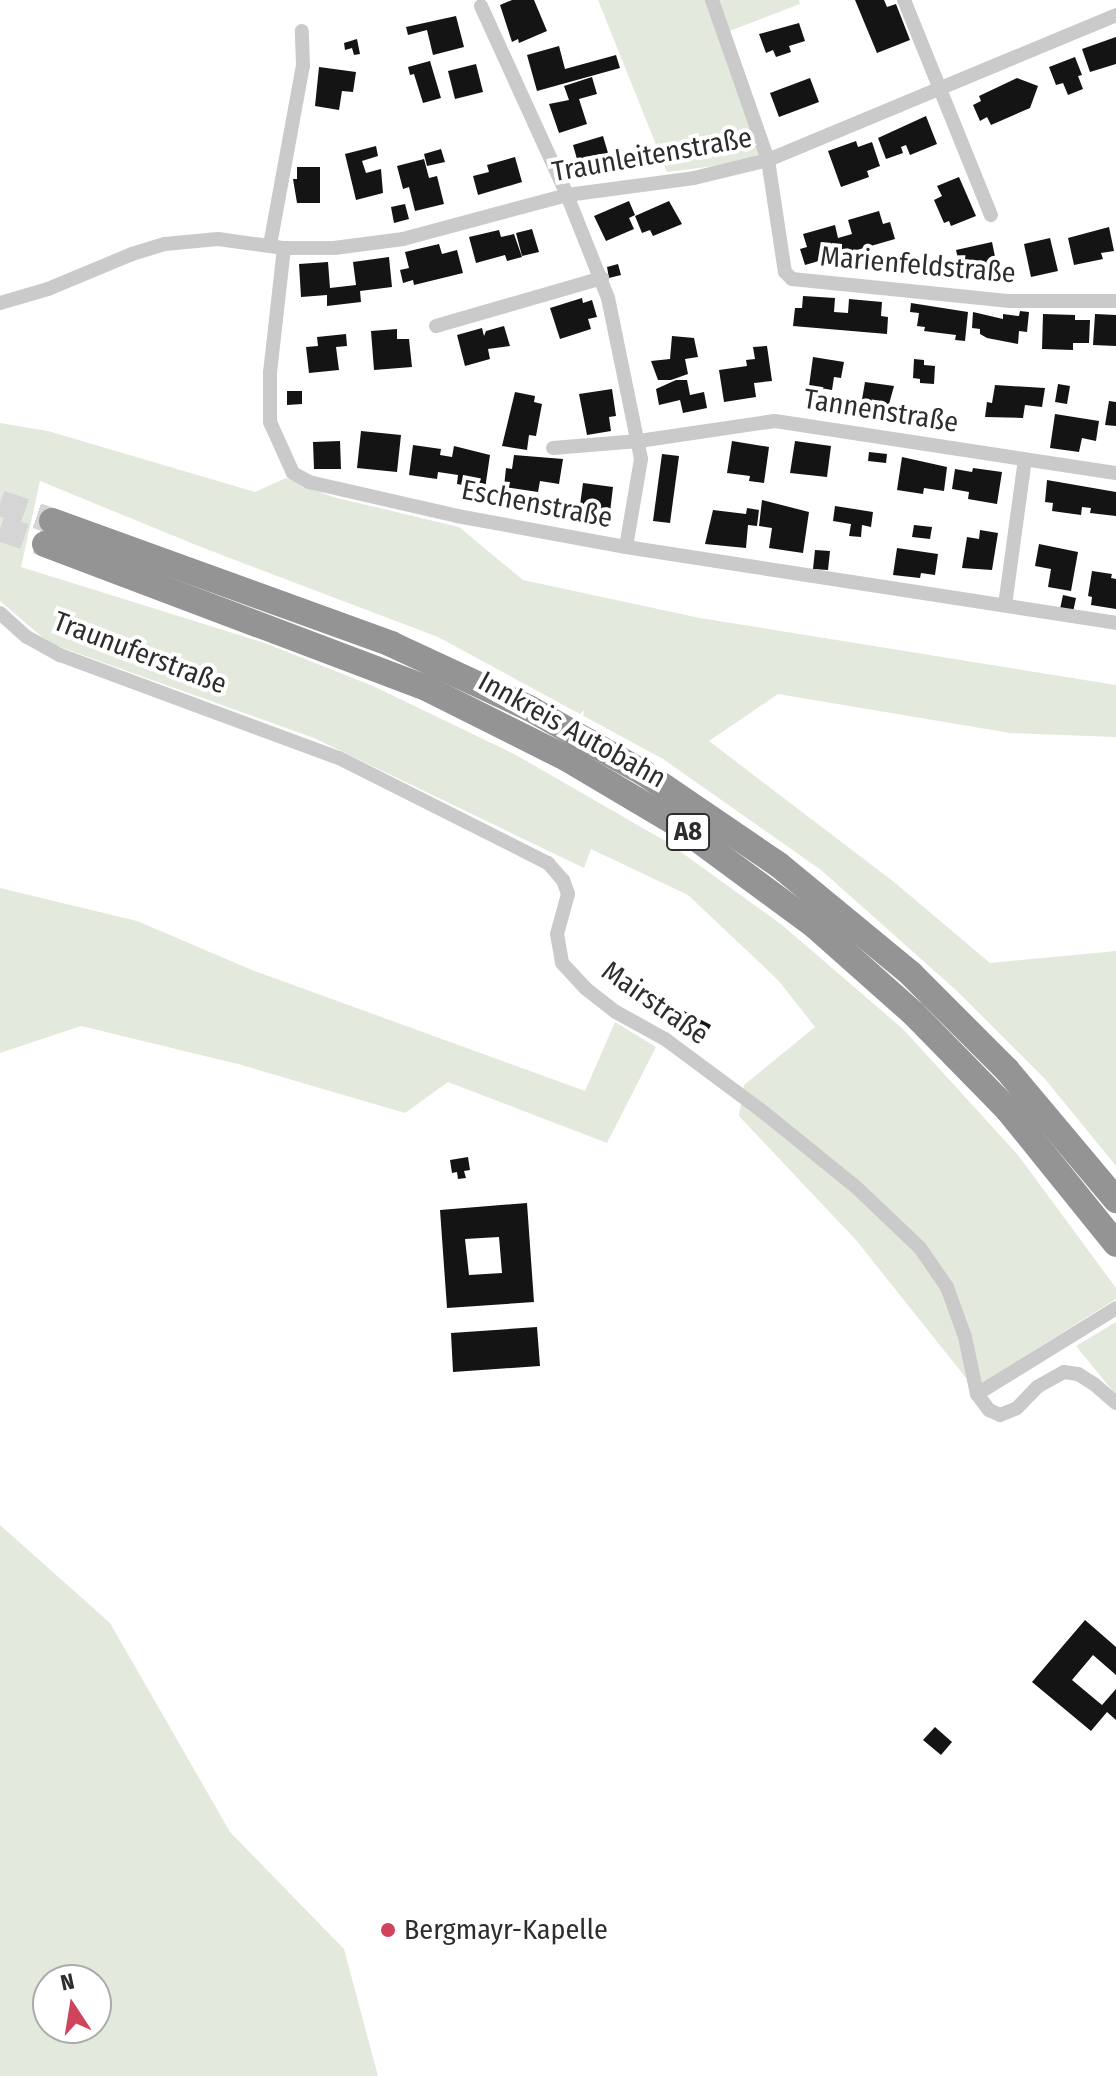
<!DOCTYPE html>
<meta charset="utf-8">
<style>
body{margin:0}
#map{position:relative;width:1116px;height:2076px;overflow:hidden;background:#fff;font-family:"Fira Sans Condensed",sans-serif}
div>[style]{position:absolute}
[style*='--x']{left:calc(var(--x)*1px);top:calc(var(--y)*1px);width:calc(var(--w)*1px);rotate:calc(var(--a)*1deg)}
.green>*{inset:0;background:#e4e9dd}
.building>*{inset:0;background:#141414}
.highway-tunnel>*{height:26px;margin-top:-13px;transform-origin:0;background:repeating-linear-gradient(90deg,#d5d5d5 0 26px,transparent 0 39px)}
.street>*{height:14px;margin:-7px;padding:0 7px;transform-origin:7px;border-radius:7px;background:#cacaca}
.highway>*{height:26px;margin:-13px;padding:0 13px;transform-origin:13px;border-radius:13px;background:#949494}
.dots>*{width:22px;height:22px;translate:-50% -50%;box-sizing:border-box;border:4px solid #fff;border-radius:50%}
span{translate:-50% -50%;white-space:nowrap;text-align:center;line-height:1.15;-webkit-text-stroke:8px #fff;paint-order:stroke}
.shield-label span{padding:2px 6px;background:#fff;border:2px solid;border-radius:6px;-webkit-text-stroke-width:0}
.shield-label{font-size:26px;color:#2d2d2d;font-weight:700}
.street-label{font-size:28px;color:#2d2d2d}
.poi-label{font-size:28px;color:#2d2d2d}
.left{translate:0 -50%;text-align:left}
.north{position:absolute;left:32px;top:1964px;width:80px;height:80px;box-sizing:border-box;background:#fff;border:2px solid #ababab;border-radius:50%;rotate:348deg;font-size:22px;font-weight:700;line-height:32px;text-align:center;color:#2d2d2d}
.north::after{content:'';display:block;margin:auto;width:28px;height:36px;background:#cf445c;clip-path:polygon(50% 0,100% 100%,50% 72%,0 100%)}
</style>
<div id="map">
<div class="green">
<i style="clip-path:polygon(598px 0,799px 0,800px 4px,727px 32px,764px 154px,714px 166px,667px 172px)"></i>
<i style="clip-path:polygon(0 423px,48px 431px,255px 492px,286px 478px,333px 497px,459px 527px,523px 580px,700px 618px,1116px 685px,1116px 737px,1010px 733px,778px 694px,709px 741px,894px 882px,990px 963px,1116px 951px,1116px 1166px,1045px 1079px,957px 991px,821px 870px,663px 759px,438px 637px,201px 547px,40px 481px,21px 567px,265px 643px,373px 686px,516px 755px,667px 842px,782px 925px,903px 1029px,1018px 1155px,1116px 1288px,1116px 1299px,974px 1388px,856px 1240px,739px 1116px,744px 1085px,815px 1027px,778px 980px,688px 895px,591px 849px,584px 868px,314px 738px,49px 643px,0 601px)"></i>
<i style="clip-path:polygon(0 888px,137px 921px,252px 970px,585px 1091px,615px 1022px,656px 1047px,607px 1143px,448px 1082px,405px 1113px,238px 1064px,81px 1026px,0 1053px)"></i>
<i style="clip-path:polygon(1116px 1322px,1116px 1395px,1076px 1346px)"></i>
<i style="clip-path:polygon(evenodd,0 1525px,110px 1623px,230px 1832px,344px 1949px,378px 2076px,0 2076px,0 1525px,48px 1980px,96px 1980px,96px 2028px,48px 2028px,48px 1980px)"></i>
</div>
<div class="building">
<i style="clip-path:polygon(512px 0,534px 0,547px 31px,519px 43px,518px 39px,512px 42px,500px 5px)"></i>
<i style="clip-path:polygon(855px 0,884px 0,887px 7px,896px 4px,910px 40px,877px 53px)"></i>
<i style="clip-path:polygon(456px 16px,464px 47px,433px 55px,427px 30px,408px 35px,406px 27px)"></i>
<i style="clip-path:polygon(799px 23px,805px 41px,789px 46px,791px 52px,776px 57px,773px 50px,766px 53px,759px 34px)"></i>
<i style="clip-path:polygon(1116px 37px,1116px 64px,1090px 72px,1082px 49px)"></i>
<i style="clip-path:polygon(357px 39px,360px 54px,354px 55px,352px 48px,345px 50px,344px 43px)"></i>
<i style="clip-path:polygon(559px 46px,565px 69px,616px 55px,620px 68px,537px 91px,527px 55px)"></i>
<i style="clip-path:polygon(1075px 57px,1082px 75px,1078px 76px,1083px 89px,1068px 95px,1063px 83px,1056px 85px,1049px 67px)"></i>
<i style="clip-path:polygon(430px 61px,441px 98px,423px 103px,414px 74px,410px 75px,408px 67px)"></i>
<i style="clip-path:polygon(476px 64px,483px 92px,455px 99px,448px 71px)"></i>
<i style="clip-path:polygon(319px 67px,356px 72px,353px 92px,342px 91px,339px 110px,315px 106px)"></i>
<i style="clip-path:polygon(592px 77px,597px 94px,579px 99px,587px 124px,559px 133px,549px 104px,569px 100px,564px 86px)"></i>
<i style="clip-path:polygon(810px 78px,819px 102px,779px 117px,770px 93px)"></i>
<i style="clip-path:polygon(1017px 78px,1038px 86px,1030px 108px,991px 125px,987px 117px,980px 121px,973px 105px,981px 101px,979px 96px)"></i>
<i style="clip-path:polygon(926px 116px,937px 144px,910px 155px,906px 145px,901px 147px,903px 153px,886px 159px,878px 138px)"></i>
<i style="clip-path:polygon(603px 136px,611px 163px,581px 173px,573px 145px)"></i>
<i style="clip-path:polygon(856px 141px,858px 147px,872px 142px,880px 166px,867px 171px,869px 177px,841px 187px,828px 151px)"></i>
<i style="clip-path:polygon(376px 146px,378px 156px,362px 161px,366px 173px,381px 169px,383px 193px,356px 200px,345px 154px)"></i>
<i style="clip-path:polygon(441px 149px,445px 162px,427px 166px,424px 154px)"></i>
<i style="clip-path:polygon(515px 157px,522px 182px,478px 195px,473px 176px,489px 172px,487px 165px)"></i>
<i style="clip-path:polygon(424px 159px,429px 178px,437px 176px,444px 204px,415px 211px,409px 187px,403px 189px,397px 166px)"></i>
<i style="clip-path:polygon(297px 167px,320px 167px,320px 203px,297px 203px,293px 179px,297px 179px)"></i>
<i style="clip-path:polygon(959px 177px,976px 216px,951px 226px,949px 221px,944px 223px,934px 200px,942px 196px,937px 186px)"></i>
<i style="clip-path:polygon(629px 201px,635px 215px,629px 218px,634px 229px,606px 241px,594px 216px)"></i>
<i style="clip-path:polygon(669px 201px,682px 224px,653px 236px,650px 230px,642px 233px,635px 216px)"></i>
<i style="clip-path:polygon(405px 204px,409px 219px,394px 223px,391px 207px)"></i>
<i style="clip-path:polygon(879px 211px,883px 224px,890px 222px,895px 239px,805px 265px,800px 249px,807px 247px,803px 234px,835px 225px,838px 238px,852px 234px,848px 220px)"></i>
<i style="clip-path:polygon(1109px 227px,1114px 251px,1101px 253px,1103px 259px,1074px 265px,1068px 238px)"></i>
<i style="clip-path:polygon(532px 229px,539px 252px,522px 256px,516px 233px)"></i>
<i style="clip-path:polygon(499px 230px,501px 237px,514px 234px,522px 257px,507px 261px,505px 255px,476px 263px,469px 237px)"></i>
<i style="clip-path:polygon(1050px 238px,1058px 271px,1031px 277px,1024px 244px)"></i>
<i style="clip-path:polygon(992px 242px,998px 271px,962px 275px,956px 250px)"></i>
<i style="clip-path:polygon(439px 244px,442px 254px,457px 250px,463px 273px,414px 285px,413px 280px,403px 283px,400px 270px,409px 268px,405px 252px)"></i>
<i style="clip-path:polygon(389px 257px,392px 287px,360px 291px,361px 302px,327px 306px,327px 295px,301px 297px,299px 264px,328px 262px,330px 288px,356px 285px,353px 262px)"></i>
<i style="clip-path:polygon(618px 264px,621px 275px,609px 278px,607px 267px)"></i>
<i style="clip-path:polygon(803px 296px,835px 298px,834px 312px,848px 313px,849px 299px,882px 302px,881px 316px,888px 317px,887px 334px,793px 326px,795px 308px,802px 308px)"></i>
<i style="clip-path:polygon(582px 298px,583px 303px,592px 300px,597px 317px,588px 319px,591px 329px,560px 339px,550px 308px)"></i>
<i style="clip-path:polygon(911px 303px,968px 312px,965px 341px,955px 340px,956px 335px,924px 331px,925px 327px,917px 326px,919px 313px,910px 312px)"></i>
<i style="clip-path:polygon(1020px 311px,1029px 312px,1027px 332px,1019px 331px,1018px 344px,987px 338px,980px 334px,980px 329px,972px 328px,973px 312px,1003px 319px,1003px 314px,1019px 316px)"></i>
<i style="clip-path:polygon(1043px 314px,1075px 315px,1075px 320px,1090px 320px,1089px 343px,1073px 343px,1073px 350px,1042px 349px)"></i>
<i style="clip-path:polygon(1095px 314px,1116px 315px,1116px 346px,1093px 345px)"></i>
<i style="clip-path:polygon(504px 326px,510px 346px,488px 349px,490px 359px,465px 366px,457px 335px,482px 328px,484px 336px,486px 331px)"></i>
<i style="clip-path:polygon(397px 329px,397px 339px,409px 339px,412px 367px,374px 370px,371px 331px)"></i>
<i style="clip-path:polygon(346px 334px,347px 346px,336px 347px,339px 370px,309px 373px,306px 347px,318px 346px,317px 337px)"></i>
<i style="clip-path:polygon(672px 336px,694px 338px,698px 357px,685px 359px,688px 374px,671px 380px,658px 380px,651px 361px,670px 359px)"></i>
<i style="clip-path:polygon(767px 346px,772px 381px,754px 383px,756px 397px,724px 402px,719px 370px,747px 366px,746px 360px,755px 359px,753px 347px)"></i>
<i style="clip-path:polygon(813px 357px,844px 362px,841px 378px,834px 377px,832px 390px,809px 386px)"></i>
<i style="clip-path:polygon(914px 359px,924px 360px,924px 365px,935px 366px,934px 384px,920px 383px,920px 379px,913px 378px)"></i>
<i style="clip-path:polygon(676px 380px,687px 380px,690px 395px,704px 392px,707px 408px,683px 413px,680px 400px,659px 405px,656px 389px)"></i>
<i style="clip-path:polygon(865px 382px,894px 386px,886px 415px,860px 411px)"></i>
<i style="clip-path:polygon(1058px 384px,1070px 386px,1067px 404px,1055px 402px)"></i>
<i style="clip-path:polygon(995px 385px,1045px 388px,1042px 407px,1025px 405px,1023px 418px,985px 417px,987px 402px,992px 403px)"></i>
<i style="clip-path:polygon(612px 389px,616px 416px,609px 417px,611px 431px,587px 435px,579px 394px)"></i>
<i style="clip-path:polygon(287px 391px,302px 391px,302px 404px,287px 405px)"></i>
<i style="clip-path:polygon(515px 392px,535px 396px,534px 402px,542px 404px,536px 436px,529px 435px,527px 450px,502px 446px)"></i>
<i style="clip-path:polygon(1109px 401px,1116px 402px,1116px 426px,1105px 425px)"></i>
<i style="clip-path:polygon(1055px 414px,1099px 421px,1096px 441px,1082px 438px,1079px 452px,1050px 448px)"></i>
<i style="clip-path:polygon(361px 431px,401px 435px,397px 472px,357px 468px)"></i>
<i style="clip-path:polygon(340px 441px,341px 469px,314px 469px,313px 442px)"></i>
<i style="clip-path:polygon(732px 441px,769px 447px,764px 483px,749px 481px,750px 476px,727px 473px)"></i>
<i style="clip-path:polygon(795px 441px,831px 446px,827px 477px,790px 473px)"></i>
<i style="clip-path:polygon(413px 445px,441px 449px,440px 455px,452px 457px,454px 446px,490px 455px,485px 489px,457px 484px,458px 475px,438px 472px,437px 479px,409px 475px)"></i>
<i style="clip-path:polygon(869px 452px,887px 454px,886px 463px,868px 461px)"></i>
<i style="clip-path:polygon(662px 454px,679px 456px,670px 523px,653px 521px)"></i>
<i style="clip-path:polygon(514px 455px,563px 459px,559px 484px,540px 481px,538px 492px,504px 487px,506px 468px,512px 469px)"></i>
<i style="clip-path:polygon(902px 457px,947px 467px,944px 491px,924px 488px,923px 494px,897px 490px)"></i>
<i style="clip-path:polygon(973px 468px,1002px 472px,997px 504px,968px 499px,969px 492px,952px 489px,955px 469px,972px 472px)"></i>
<i style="clip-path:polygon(1047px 480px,1116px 492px,1116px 516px,1090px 513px,1091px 508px,1082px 507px,1081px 515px,1052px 511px,1053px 503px,1045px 502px)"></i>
<i style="clip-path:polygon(583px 483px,613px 487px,609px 521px,585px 518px,587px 506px,580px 505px)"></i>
<i style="clip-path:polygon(762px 500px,809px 512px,803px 553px,769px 548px,772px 528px,759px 526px)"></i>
<i style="clip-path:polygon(835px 506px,873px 512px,871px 527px,862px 525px,861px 537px,849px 536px,851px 524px,833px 521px)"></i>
<i style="clip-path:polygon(747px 508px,759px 510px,757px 526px,748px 525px,746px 548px,705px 544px,713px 510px,746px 514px)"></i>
<i style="clip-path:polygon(914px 525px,932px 527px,930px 539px,912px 537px)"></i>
<i style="clip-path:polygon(980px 530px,998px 533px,992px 570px,962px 568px,967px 537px,979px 539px)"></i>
<i style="clip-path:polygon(1039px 544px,1078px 552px,1071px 591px,1048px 587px,1051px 569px,1035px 566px)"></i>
<i style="clip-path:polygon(897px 548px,938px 554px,935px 575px,921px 573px,920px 578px,893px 575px)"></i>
<i style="clip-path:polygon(815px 550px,830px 551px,828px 570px,813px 569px)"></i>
<i style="clip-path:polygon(1092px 571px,1112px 574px,1111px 578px,1116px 579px,1116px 609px,1091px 605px,1092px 597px,1088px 596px)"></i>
<i style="clip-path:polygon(1063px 595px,1076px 598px,1073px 612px,1060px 609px)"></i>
<i style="clip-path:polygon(684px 1011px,711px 1025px,702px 1043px,675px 1029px)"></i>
<i style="clip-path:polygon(468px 1157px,470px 1170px,464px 1171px,466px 1178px,458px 1179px,457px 1172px,452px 1173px,450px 1160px)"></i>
<i style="clip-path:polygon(evenodd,527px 1203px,534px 1302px,447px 1308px,440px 1210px,527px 1203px,499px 1237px,502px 1273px,469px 1275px,465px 1239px,499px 1237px)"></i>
<i style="clip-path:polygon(537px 1327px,540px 1366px,453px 1372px,451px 1333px)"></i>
<i style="clip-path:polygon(1085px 1620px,1116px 1647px,1116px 1675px,1093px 1655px,1072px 1680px,1102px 1705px,1116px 1689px,1116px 1720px,1107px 1712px,1091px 1731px,1032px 1682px)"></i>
<i style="clip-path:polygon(935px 1727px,952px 1742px,941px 1755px,923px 1740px)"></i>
<i style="clip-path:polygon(389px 1925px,394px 1931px,388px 1936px,383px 1930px)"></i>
</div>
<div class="highway-tunnel">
<i style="--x:0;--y:503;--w:55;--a:19.1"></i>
<i style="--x:0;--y:528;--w:48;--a:19.6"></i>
</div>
<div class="street">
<i style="--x:712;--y:0;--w:170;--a:70.7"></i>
<i style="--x:768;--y:160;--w:113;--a:81.4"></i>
<i style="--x:785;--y:272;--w:10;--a:45"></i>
<i style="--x:792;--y:279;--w:219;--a:5.8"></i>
<i style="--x:1010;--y:301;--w:106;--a:0"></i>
<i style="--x:904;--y:0;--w:232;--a:68"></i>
<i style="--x:481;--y:6;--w:208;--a:65.5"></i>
<i style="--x:567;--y:195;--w:111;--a:68.3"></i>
<i style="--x:608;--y:298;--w:164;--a:78.4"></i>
<i style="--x:641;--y:459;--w:89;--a:99.7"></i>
<i style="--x:270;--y:245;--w:182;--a:-79.6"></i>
<i style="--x:303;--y:66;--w:35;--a:-92"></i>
<i style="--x:284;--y:248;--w:125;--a:96.4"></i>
<i style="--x:270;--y:372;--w:50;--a:90"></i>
<i style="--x:270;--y:422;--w:56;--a:65.7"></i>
<i style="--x:293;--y:473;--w:18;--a:29"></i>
<i style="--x:309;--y:482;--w:152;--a:12.9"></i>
<i style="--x:457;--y:516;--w:172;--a:10.4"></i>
<i style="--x:626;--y:547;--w:496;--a:8.8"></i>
<i style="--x:0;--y:303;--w:50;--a:-16.3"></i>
<i style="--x:48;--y:289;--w:91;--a:-22.6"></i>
<i style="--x:132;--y:254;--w:34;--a:-17"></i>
<i style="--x:165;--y:244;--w:53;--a:-5.4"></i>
<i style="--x:218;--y:239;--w:67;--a:7.8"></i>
<i style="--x:284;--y:248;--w:50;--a:0"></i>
<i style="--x:334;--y:248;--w:70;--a:-7.4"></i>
<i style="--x:403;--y:239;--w:170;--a:-15"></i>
<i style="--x:567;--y:195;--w:128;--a:-7.6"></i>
<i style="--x:694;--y:178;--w:76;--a:-13.7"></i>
<i style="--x:768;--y:160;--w:377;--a:-22.6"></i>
<i style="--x:436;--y:326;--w:173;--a:-16.1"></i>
<i style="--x:553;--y:448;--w:86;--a:-4.7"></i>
<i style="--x:639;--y:441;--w:137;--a:-8.4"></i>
<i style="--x:775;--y:421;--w:345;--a:8.7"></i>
<i style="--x:1005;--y:605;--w:147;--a:-82.2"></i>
<i style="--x:0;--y:613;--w:36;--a:42"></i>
<i style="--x:27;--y:637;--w:38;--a:29"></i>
<i style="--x:60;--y:655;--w:297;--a:20.3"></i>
<i style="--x:339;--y:758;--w:234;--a:26.7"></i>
<i style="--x:548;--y:863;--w:23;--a:49"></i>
<i style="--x:563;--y:880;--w:15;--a:70"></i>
<i style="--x:568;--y:894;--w:41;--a:105.4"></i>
<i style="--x:557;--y:934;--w:29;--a:80"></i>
<i style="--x:562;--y:963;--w:34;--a:47"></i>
<i style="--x:585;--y:988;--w:39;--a:38"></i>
<i style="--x:616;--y:1012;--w:56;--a:28.9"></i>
<i style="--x:665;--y:1039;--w:121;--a:36.6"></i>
<i style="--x:762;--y:1111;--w:121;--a:39"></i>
<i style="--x:856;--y:1187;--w:88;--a:43.6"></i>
<i style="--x:920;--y:1248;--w:47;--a:55.3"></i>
<i style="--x:947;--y:1287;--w:53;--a:70.2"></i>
<i style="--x:965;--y:1337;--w:58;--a:78.1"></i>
<i style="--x:977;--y:1394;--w:20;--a:53"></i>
<i style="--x:989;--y:1410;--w:12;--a:24"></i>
<i style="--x:1000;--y:1415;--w:18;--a:-22"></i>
<i style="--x:1017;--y:1408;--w:29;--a:-46"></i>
<i style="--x:1037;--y:1387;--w:31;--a:-29"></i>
<i style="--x:1064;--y:1372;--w:14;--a:8"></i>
<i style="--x:1078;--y:1374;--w:19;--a:32"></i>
<i style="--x:1094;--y:1384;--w:29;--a:41"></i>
<i style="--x:977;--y:1394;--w:163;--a:-31.7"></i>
</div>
<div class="highway">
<i style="--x:52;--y:521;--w:361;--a:19.9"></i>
<i style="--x:391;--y:644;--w:152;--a:24.9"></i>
<i style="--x:529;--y:708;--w:132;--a:29.5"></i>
<i style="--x:644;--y:773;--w:163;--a:34.3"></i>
<i style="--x:779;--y:865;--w:171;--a:39.5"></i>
<i style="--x:911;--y:974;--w:136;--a:45"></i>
<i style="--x:1007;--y:1070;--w:170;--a:50"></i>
<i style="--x:45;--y:544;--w:410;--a:20.7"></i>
<i style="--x:428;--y:689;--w:154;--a:26.6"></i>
<i style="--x:566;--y:758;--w:126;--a:30.7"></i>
<i style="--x:674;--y:822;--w:175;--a:36.4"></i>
<i style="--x:815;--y:926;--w:132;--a:41.6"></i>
<i style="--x:914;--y:1014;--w:134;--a:45.6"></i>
<i style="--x:1008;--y:1110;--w:172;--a:51.1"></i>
</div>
<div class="dots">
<i style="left:388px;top:1930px;background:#cf445c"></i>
</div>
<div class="shield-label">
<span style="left:688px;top:832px">A8</span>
</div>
<div class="street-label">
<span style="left:652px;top:155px;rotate:-10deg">Traunleitenstraße</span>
<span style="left:918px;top:265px;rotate:5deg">Marienfeldstraße</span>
<span style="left:881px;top:411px;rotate:9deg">Tannenstraße</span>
<span style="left:537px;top:504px;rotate:11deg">Eschenstraße</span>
<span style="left:140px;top:653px;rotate:21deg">Traunuferstraße</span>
<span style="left:572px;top:730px;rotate:29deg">Innkreis Autobahn</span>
<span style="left:655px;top:1003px;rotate:35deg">Mairstraße</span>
</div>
<div class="poi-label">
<span class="left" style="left:404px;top:1930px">Bergmayr-Kapelle</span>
</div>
<div class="north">N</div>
</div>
